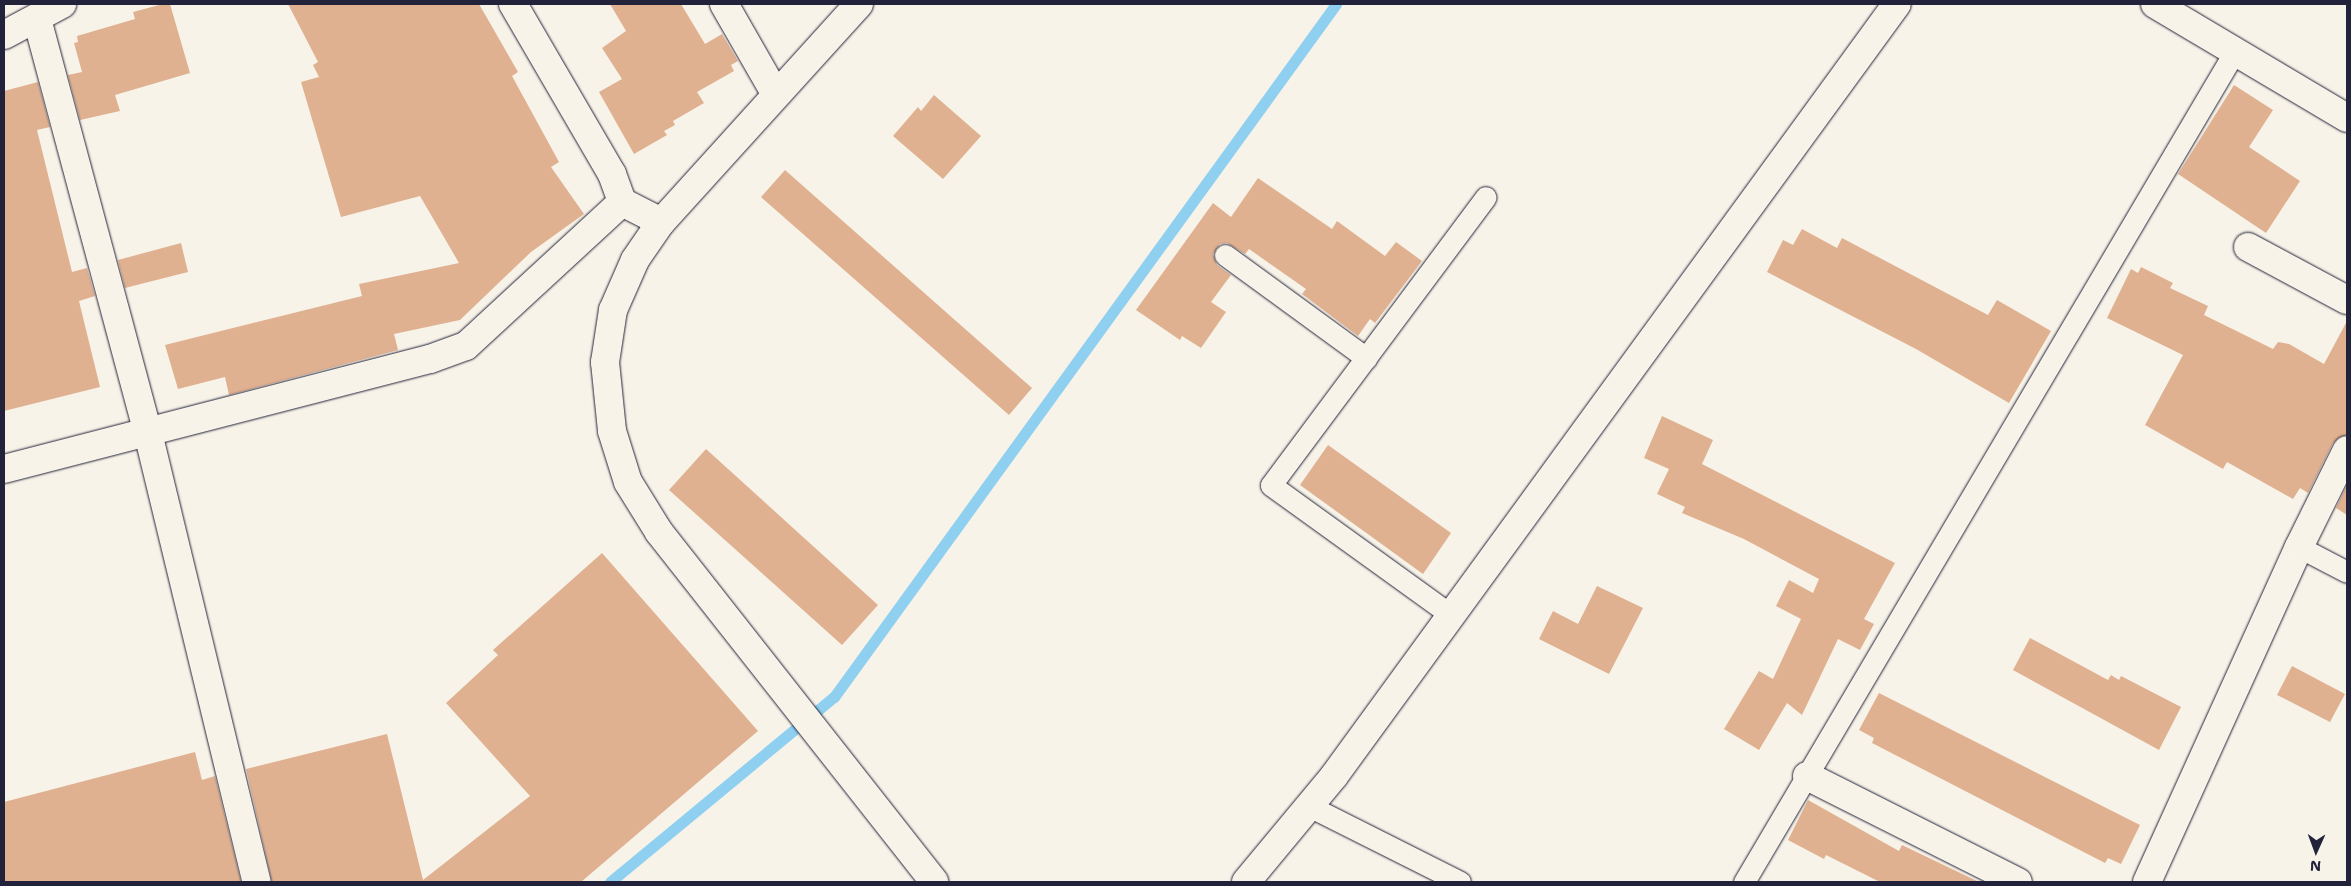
<!DOCTYPE html>
<style>
body{margin:0}
#map{position:relative;width:2351px;height:886px;overflow:hidden;background:#f7f3e8;font-family:"Shantell Sans",sans-serif}
div>[style]{position:absolute}
[style*='--x']{left:calc(var(--x)*1px);top:calc(var(--y)*1px);width:calc(var(--w)*1px);rotate:calc(var(--a)*1deg)}
.stream>*{height:11px;margin:-5.5px;padding:0 5.5px;transform-origin:5.5px;border-radius:5.5px;background:#8fcff0}
.building>*{inset:0;background:#e0b191}
.roads{filter:drop-shadow(0 0 1px #22223b) drop-shadow(0 0 1px #22223b)}
.service>*{height:21px;margin:-10.5px;padding:0 10.5px;transform-origin:10.5px;border-radius:10.5px;background:#f7f3e8}
.minor>*{height:28px;margin:-14px;padding:0 14px;transform-origin:14px;border-radius:14px;background:#f7f3e8}
.tertiary>*{height:28px;margin:-14px;padding:0 14px;transform-origin:14px;border-radius:14px;background:#f7f3e8}
span{translate:-50% -50%;white-space:nowrap;text-align:center;line-height:1.15;-webkit-text-stroke:4px #f7f3e8;paint-order:stroke}
.frame{position:absolute;inset:0;border:5px solid #22223b;pointer-events:none}
.north{position:absolute;left:2291px;top:826px;width:50px;height:50px;-webkit-text-stroke:4px #f7f3e8;paint-order:stroke;rotate:182deg;font-size:14px;font-weight:700;line-height:20px;text-align:center;color:#22223b}
.north::after{content:'';display:block;margin:auto;width:18px;height:22px;background:#22223b;clip-path:polygon(50% 0,100% 100%,50% 72%,0 100%)}
</style>
<div id="map">
<div class="stream">
<i style="--x:610;--y:882;--w:291;--a:-39.6"></i>
<i style="--x:834;--y:697;--w:856;--a:-54.08"></i>
</div>
<div class="building">
<i style="clip-path:polygon(163px 4px,170px 4px,190px 73px,115px 95px,120px 111px,80px 120px,68px 75px,82px 72px,74px 43px,78px 42px,77px 36px,135px 19px,133px 12px)"></i>
<i style="clip-path:polygon(288px 4px,479px 4px,518px 72px,512px 76px,559px 162px,551px 167px,584px 214px,531px 252px,460px 320px,394px 334px,398px 350px,229px 395px,225px 377px,178px 389px,165px 345px,362px 296px,359px 284px,459px 263px,420px 196px,341px 217px,301px 82px,319px 77px,313px 65px,318px 62px)"></i>
<i style="clip-path:polygon(610px 4px,681px 4px,705px 44px,722px 34px,738px 61px,731px 65px,734px 71px,697px 92px,704px 103px,673px 121px,675px 125px,664px 131px,667px 135px,634px 154px,599px 92px,622px 79px,602px 48px,626px 31px)"></i>
<i style="clip-path:polygon(38px 82px,50px 127px,37px 130px,72px 272px,87px 268px,95px 296px,79px 301px,100px 387px,4px 411px,4px 91px)"></i>
<i style="clip-path:polygon(2234px 85px,2273px 110px,2249px 147px,2300px 181px,2266px 233px,2178px 174px)"></i>
<i style="clip-path:polygon(934px 95px,981px 136px,943px 179px,893px 136px,918px 107px,921px 111px)"></i>
<i style="clip-path:polygon(785px 170px,1032px 388px,1009px 415px,761px 197px)"></i>
<i style="clip-path:polygon(1258px 178px,1332px 229px,1337px 221px,1385px 256px,1396px 242px,1422px 261px,1375px 323px,1370px 319px,1358px 336px,1302px 294px,1306px 289px,1249px 249px,1245px 254px,1227px 243px,1220px 244px,1213px 254px,1217px 265px,1231px 275px,1211px 302px,1226px 312px,1201px 348px,1182px 336px,1180px 340px,1136px 310px,1213px 203px,1231px 217px)"></i>
<i style="clip-path:polygon(1802px 229px,1837px 248px,1842px 238px,1988px 315px,1997px 300px,2051px 331px,2009px 403px,1916px 349px,1767px 272px,1783px 240px,1793px 245px)"></i>
<i style="clip-path:polygon(181px 243px,188px 272px,125px 288px,118px 260px)"></i>
<i style="clip-path:polygon(2141px 267px,2173px 283px,2170px 288px,2208px 306px,2204px 315px,2273px 349px,2278px 342px,2289px 344px,2324px 364px,2347px 321px,2347px 435px,2333px 443px,2308px 493px,2300px 488px,2293px 499px,2227px 462px,2223px 469px,2145px 425px,2183px 355px,2107px 318px,2131px 269px,2138px 273px)"></i>
<i style="clip-path:polygon(1662px 416px,1713px 440px,1702px 464px,1895px 563px,1864px 619px,1874px 624px,1860px 650px,1838px 639px,1802px 715px,1787px 703px,1759px 750px,1724px 729px,1759px 671px,1773px 679px,1801px 619px,1776px 606px,1789px 580px,1813px 593px,1819px 579px,1744px 539px,1682px 513px,1685px 507px,1657px 494px,1669px 469px,1644px 458px)"></i>
<i style="clip-path:polygon(1328px 445px,1451px 533px,1423px 574px,1300px 485px)"></i>
<i style="clip-path:polygon(706px 449px,878px 605px,842px 645px,669px 490px)"></i>
<i style="clip-path:polygon(2347px 485px,2347px 515px,2336px 508px)"></i>
<i style="clip-path:polygon(602px 553px,758px 731px,581px 882px,272px 882px,246px 769px,387px 734px,423px 880px,530px 796px,446px 703px,498px 655px,493px 650px)"></i>
<i style="clip-path:polygon(1597px 586px,1643px 608px,1609px 674px,1539px 639px,1553px 611px,1578px 624px)"></i>
<i style="clip-path:polygon(2030px 638px,2108px 680px,2111px 675px,2119px 680px,2121px 676px,2181px 707px,2159px 750px,2013px 670px)"></i>
<i style="clip-path:polygon(2292px 666px,2345px 694px,2330px 722px,2277px 695px)"></i>
<i style="clip-path:polygon(1879px 693px,2140px 825px,2121px 864px,2108px 858px,2105px 863px,1872px 743px,1874px 738px,1859px 730px)"></i>
<i style="clip-path:polygon(195px 752px,202px 780px,215px 776px,241px 882px,4px 882px,4px 802px)"></i>
<i style="clip-path:polygon(1808px 800px,1899px 851px,1902px 845px,1979px 882px,1880px 882px,1826px 855px,1824px 859px,1788px 840px)"></i>
</div>
<div class="roads">
<div class="service">
<i style="--x:1225;--y:255;--w:175;--a:36.1"></i>
<i style="--x:2299;--y:547;--w:54;--a:27.5"></i>
<i style="--x:1451;--y:615;--w:222;--a:-144.2"></i>
<i style="--x:1271;--y:485;--w:359;--a:-53.3"></i>
<i style="--x:1309;--y:806;--w:169;--a:26.7"></i>
<i style="--x:1744;--y:882;--w:965;--a:-59.42"></i>
</div>
<div class="minor">
<i style="--x:513;--y:4;--w:197;--a:59.8"></i>
<i style="--x:612;--y:174;--w:30;--a:70"></i>
<i style="--x:622;--y:202;--w:44;--a:27.1"></i>
<i style="--x:724;--y:4;--w:103;--a:60.2"></i>
<i style="--x:2155;--y:4;--w:223;--a:30.7"></i>
<i style="--x:37;--y:19;--w:429;--a:75"></i>
<i style="--x:148;--y:433;--w:462;--a:76.4"></i>
<i style="--x:4;--y:35;--w:66;--a:-28.1"></i>
<i style="--x:2248;--y:247;--w:112;--a:28.2"></i>
<i style="--x:4;--y:469;--w:440;--a:-14.5"></i>
<i style="--x:430;--y:359;--w:38;--a:-20"></i>
<i style="--x:466;--y:346;--w:212;--a:-42.7"></i>
<i style="--x:1807;--y:776;--w:236;--a:26.7"></i>
<i style="--x:2147;--y:882;--w:368;--a:-65.6"></i>
<i style="--x:2299;--y:547;--w:108;--a:-63.7"></i>
</div>
<div class="tertiary">
<i style="--x:859;--y:4;--w:294;--a:132.2"></i>
<i style="--x:661;--y:222;--w:46;--a:124.4"></i>
<i style="--x:635;--y:260;--w:55;--a:113.7"></i>
<i style="--x:613;--y:310;--w:53;--a:98.7"></i>
<i style="--x:605;--y:362;--w:69;--a:84.2"></i>
<i style="--x:612;--y:431;--w:53;--a:72.6"></i>
<i style="--x:628;--y:482;--w:59;--a:58.2"></i>
<i style="--x:659;--y:532;--w:445;--a:51.8"></i>
<i style="--x:1246;--y:882;--w:138;--a:-50.3"></i>
<i style="--x:1334;--y:776;--w:955;--a:-53.9"></i>
</div>
</div>
<div class="frame"></div>
<div class="north">N</div>
</div>
